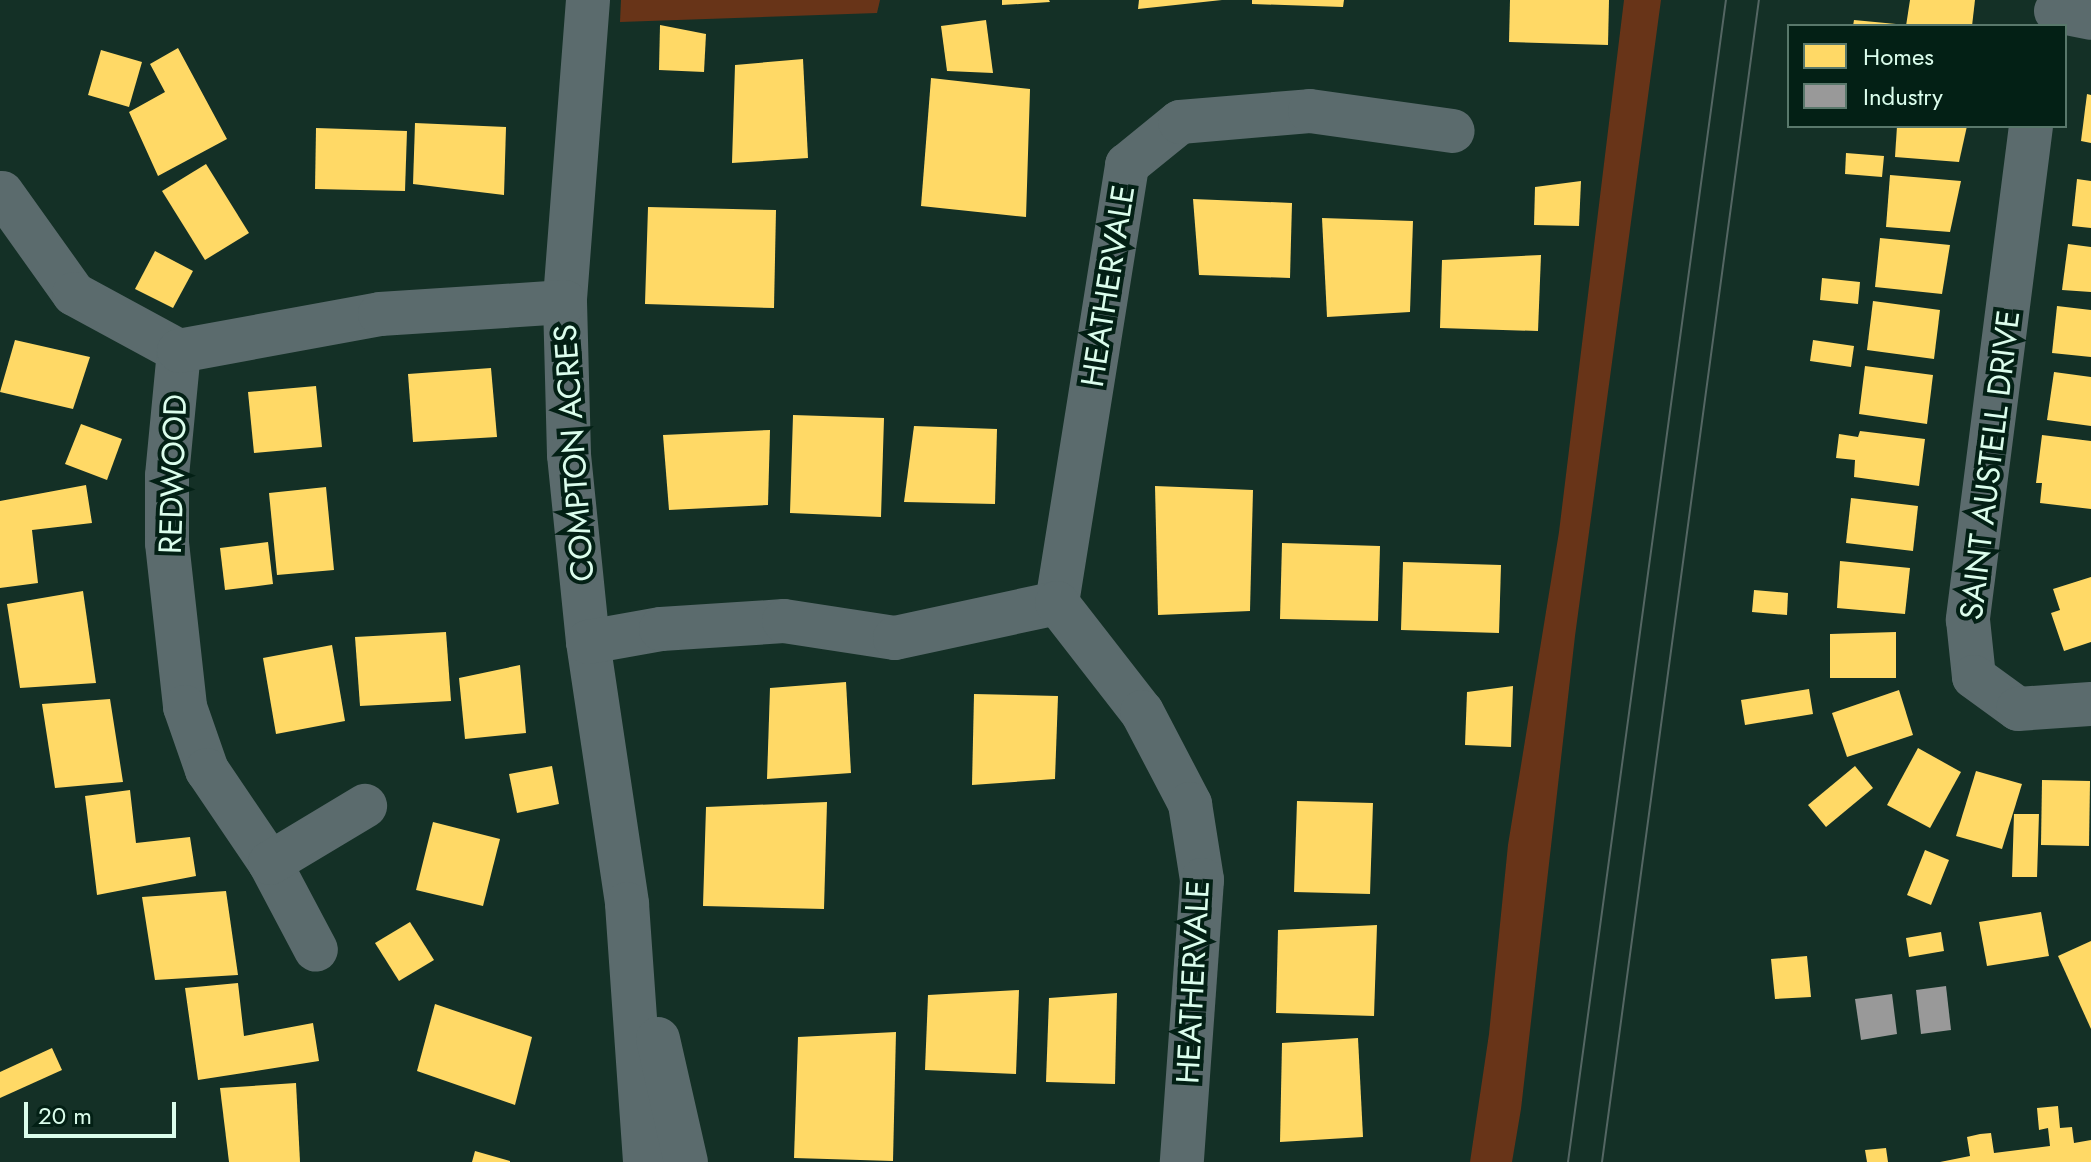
<!DOCTYPE html>
<style>
body{margin:0}
#map{position:relative;width:2091px;height:1162px;overflow:hidden;background:#143026;font-family:Jost,sans-serif}
div>[style]{position:absolute}
[style*='--x']{left:calc(var(--x)*1px);top:calc(var(--y)*1px);width:calc(var(--w)*1px);rotate:calc(var(--a)*1deg)}
.green>*{inset:0;background:#683418}
.homes>*{inset:0;background:#ffd966}
.industry>*{inset:0;background:#999}
.minor>*{height:44px;margin:-22px;padding:0 22px;transform-origin:22px;border-radius:22px;background:#5b6b6d}
.tram>*{height:2px;margin:-1px;padding:0 1px;transform-origin:1px;border-radius:1px;background:#546663}
span{translate:-50% -50%;white-space:nowrap;text-align:center;line-height:1.15;-webkit-text-stroke:8px #032015;paint-order:stroke}
.street-label{font-size:32px;color:#dbfdec}
.legend{position:absolute;left:1787px;top:24px;width:280px;height:104px;box-sizing:border-box;background:#032015;border:2px solid #59786b;margin:0;padding:10px 14px;list-style:none;font-size:24px;color:#dbfdec}
.legend li{display:flex;align-items:center;gap:16px;height:40px}
.legend b{width:40px;border:2px solid #59786b}
.scale{position:absolute;left:24px;top:1102px;width:152px;height:36px;box-sizing:border-box;border:4px solid #dbfdec;border-top:0;padding-left:10px;font-size:24px;line-height:28px;white-space:nowrap;color:#dbfdec;-webkit-text-stroke:6px #032015;paint-order:stroke}
</style>
<div id="map">
<div class="green">
<i style="clip-path:polygon(621px 0,880px 0,877px 13px,620px 22px)"></i>
<i style="clip-path:polygon(1624px 0,1661px 0,1575px 636px,1521px 1109px,1512px 1162px,1470px 1162px,1489px 1034px,1508px 845px,1559px 532px)"></i>
</div>
<div class="homes">
<i style="clip-path:polygon(1002px 0,1049px 0,1050px 2px,1002px 5px)"></i>
<i style="clip-path:polygon(1139px 0,1222px 0,1138px 9px)"></i>
<i style="clip-path:polygon(1252px 0,1344px 0,1343px 7px,1252px 4px)"></i>
<i style="clip-path:polygon(1510px 0,1609px 0,1608px 45px,1509px 42px)"></i>
<i style="clip-path:polygon(1910px 0,1975px 0,1972px 26px,1906px 26px)"></i>
<i style="clip-path:polygon(986px 20px,993px 73px,947px 71px,941px 26px)"></i>
<i style="clip-path:polygon(1854px 20px,1896px 24px,1896px 26px,1853px 26px)"></i>
<i style="clip-path:polygon(660px 25px,706px 34px,704px 72px,659px 70px)"></i>
<i style="clip-path:polygon(178px 48px,227px 139px,158px 176px,129px 112px,165px 92px,150px 64px)"></i>
<i style="clip-path:polygon(101px 50px,142px 62px,129px 107px,88px 95px)"></i>
<i style="clip-path:polygon(803px 59px,808px 158px,732px 163px,735px 65px)"></i>
<i style="clip-path:polygon(931px 78px,1030px 89px,1026px 217px,921px 206px)"></i>
<i style="clip-path:polygon(2087px 94px,2091px 95px,2091px 143px,2081px 141px)"></i>
<i style="clip-path:polygon(415px 123px,506px 127px,504px 195px,413px 184px)"></i>
<i style="clip-path:polygon(1897px 126px,1967px 126px,1959px 162px,1895px 157px)"></i>
<i style="clip-path:polygon(316px 128px,407px 131px,405px 191px,315px 189px)"></i>
<i style="clip-path:polygon(1846px 153px,1884px 156px,1882px 177px,1845px 174px)"></i>
<i style="clip-path:polygon(206px 164px,249px 233px,205px 260px,162px 191px)"></i>
<i style="clip-path:polygon(1890px 175px,1961px 181px,1950px 232px,1886px 227px)"></i>
<i style="clip-path:polygon(2077px 179px,2091px 181px,2091px 228px,2072px 226px)"></i>
<i style="clip-path:polygon(1581px 181px,1579px 226px,1534px 225px,1535px 187px)"></i>
<i style="clip-path:polygon(1193px 199px,1292px 203px,1290px 278px,1199px 275px)"></i>
<i style="clip-path:polygon(648px 207px,776px 210px,774px 308px,645px 304px)"></i>
<i style="clip-path:polygon(1322px 218px,1413px 221px,1410px 312px,1327px 317px)"></i>
<i style="clip-path:polygon(1880px 238px,1950px 245px,1942px 294px,1875px 287px)"></i>
<i style="clip-path:polygon(2068px 244px,2091px 247px,2091px 292px,2062px 290px)"></i>
<i style="clip-path:polygon(155px 251px,193px 271px,173px 308px,135px 289px)"></i>
<i style="clip-path:polygon(1541px 255px,1538px 331px,1440px 328px,1442px 260px)"></i>
<i style="clip-path:polygon(1822px 278px,1860px 282px,1858px 304px,1820px 300px)"></i>
<i style="clip-path:polygon(1873px 301px,1940px 310px,1934px 359px,1867px 350px)"></i>
<i style="clip-path:polygon(2057px 306px,2091px 310px,2091px 357px,2052px 353px)"></i>
<i style="clip-path:polygon(15px 340px,90px 357px,73px 409px,0 392px)"></i>
<i style="clip-path:polygon(1813px 340px,1854px 346px,1851px 367px,1810px 361px)"></i>
<i style="clip-path:polygon(1865px 366px,1933px 375px,1927px 424px,1859px 414px)"></i>
<i style="clip-path:polygon(491px 368px,497px 437px,413px 442px,408px 374px)"></i>
<i style="clip-path:polygon(2054px 372px,2091px 377px,2091px 426px,2047px 420px)"></i>
<i style="clip-path:polygon(316px 386px,322px 447px,254px 453px,248px 392px)"></i>
<i style="clip-path:polygon(793px 415px,884px 418px,881px 517px,790px 513px)"></i>
<i style="clip-path:polygon(81px 424px,122px 439px,107px 480px,65px 464px)"></i>
<i style="clip-path:polygon(914px 426px,997px 429px,995px 504px,904px 502px)"></i>
<i style="clip-path:polygon(770px 430px,768px 505px,669px 510px,663px 435px)"></i>
<i style="clip-path:polygon(1860px 431px,1925px 439px,1919px 486px,1854px 477px,1855px 460px,1836px 458px,1839px 434px,1858px 437px)"></i>
<i style="clip-path:polygon(2042px 435px,2091px 441px,2091px 509px,2040px 503px,2042px 483px,2036px 483px)"></i>
<i style="clip-path:polygon(86px 485px,92px 523px,32px 530px,38px 583px,0 588px,0 501px)"></i>
<i style="clip-path:polygon(1155px 486px,1253px 490px,1250px 611px,1158px 615px)"></i>
<i style="clip-path:polygon(326px 487px,334px 570px,277px 575px,269px 493px)"></i>
<i style="clip-path:polygon(1851px 498px,1918px 506px,1913px 551px,1846px 543px)"></i>
<i style="clip-path:polygon(268px 542px,273px 584px,225px 590px,220px 548px)"></i>
<i style="clip-path:polygon(1282px 543px,1380px 546px,1378px 621px,1280px 619px)"></i>
<i style="clip-path:polygon(1840px 561px,1910px 568px,1905px 614px,1837px 608px)"></i>
<i style="clip-path:polygon(1403px 562px,1501px 565px,1499px 633px,1401px 630px)"></i>
<i style="clip-path:polygon(2091px 577px,2091px 642px,2064px 651px,2051px 613px,2060px 610px,2053px 589px)"></i>
<i style="clip-path:polygon(1754px 590px,1788px 593px,1787px 615px,1752px 612px)"></i>
<i style="clip-path:polygon(83px 591px,96px 683px,20px 688px,7px 604px)"></i>
<i style="clip-path:polygon(446px 632px,451px 701px,360px 706px,355px 637px)"></i>
<i style="clip-path:polygon(1896px 632px,1896px 678px,1830px 678px,1830px 634px)"></i>
<i style="clip-path:polygon(332px 645px,345px 721px,276px 734px,263px 658px)"></i>
<i style="clip-path:polygon(520px 665px,526px 733px,465px 739px,459px 678px)"></i>
<i style="clip-path:polygon(846px 682px,851px 773px,767px 779px,770px 688px)"></i>
<i style="clip-path:polygon(1513px 686px,1511px 747px,1465px 745px,1467px 692px)"></i>
<i style="clip-path:polygon(1809px 689px,1813px 714px,1745px 725px,1741px 700px)"></i>
<i style="clip-path:polygon(1899px 690px,1913px 735px,1847px 757px,1832px 713px)"></i>
<i style="clip-path:polygon(974px 694px,1058px 696px,1055px 779px,972px 785px)"></i>
<i style="clip-path:polygon(110px 699px,123px 782px,55px 788px,42px 704px)"></i>
<i style="clip-path:polygon(1918px 748px,1961px 772px,1930px 828px,1887px 805px)"></i>
<i style="clip-path:polygon(552px 766px,559px 804px,517px 813px,509px 774px)"></i>
<i style="clip-path:polygon(1855px 766px,1873px 788px,1826px 827px,1808px 805px)"></i>
<i style="clip-path:polygon(1976px 771px,2022px 784px,2002px 849px,1956px 836px)"></i>
<i style="clip-path:polygon(2042px 780px,2090px 781px,2089px 846px,2041px 845px)"></i>
<i style="clip-path:polygon(130px 790px,136px 843px,190px 837px,196px 876px,97px 895px,85px 796px)"></i>
<i style="clip-path:polygon(1297px 801px,1373px 803px,1370px 894px,1294px 892px)"></i>
<i style="clip-path:polygon(827px 802px,824px 909px,703px 906px,706px 807px)"></i>
<i style="clip-path:polygon(2014px 814px,2039px 814px,2037px 877px,2012px 877px)"></i>
<i style="clip-path:polygon(433px 822px,500px 839px,483px 906px,416px 890px)"></i>
<i style="clip-path:polygon(1925px 850px,1949px 860px,1931px 905px,1907px 895px)"></i>
<i style="clip-path:polygon(226px 891px,238px 975px,155px 980px,142px 897px)"></i>
<i style="clip-path:polygon(2041px 912px,2049px 956px,1987px 966px,1979px 922px)"></i>
<i style="clip-path:polygon(410px 922px,434px 960px,399px 981px,375px 943px)"></i>
<i style="clip-path:polygon(1377px 925px,1374px 1016px,1276px 1013px,1278px 930px)"></i>
<i style="clip-path:polygon(1941px 932px,1944px 951px,1909px 957px,1906px 938px)"></i>
<i style="clip-path:polygon(2091px 941px,2091px 1029px,2058px 956px)"></i>
<i style="clip-path:polygon(1807px 956px,1811px 997px,1775px 999px,1771px 959px)"></i>
<i style="clip-path:polygon(238px 983px,244px 1036px,313px 1023px,319px 1061px,198px 1080px,185px 988px)"></i>
<i style="clip-path:polygon(1019px 990px,1016px 1074px,925px 1070px,928px 995px)"></i>
<i style="clip-path:polygon(1117px 993px,1115px 1084px,1046px 1082px,1049px 998px)"></i>
<i style="clip-path:polygon(435px 1004px,532px 1037px,515px 1105px,417px 1071px)"></i>
<i style="clip-path:polygon(896px 1032px,893px 1161px,794px 1158px,798px 1037px)"></i>
<i style="clip-path:polygon(1358px 1038px,1363px 1137px,1280px 1142px,1282px 1043px)"></i>
<i style="clip-path:polygon(52px 1048px,62px 1070px,0 1098px,0 1072px)"></i>
<i style="clip-path:polygon(296px 1083px,300px 1162px,229px 1162px,220px 1088px)"></i>
<i style="clip-path:polygon(2058px 1106px,2060px 1128px,2072px 1127px,2074px 1143px,2091px 1140px,2091px 1162px,1940px 1162px,1970px 1156px,1967px 1137px,1980px 1134px,1991px 1133px,1994px 1153px,2050px 1146px,2048px 1128px,2039px 1130px,2037px 1108px)"></i>
<i style="clip-path:polygon(1886px 1148px,1888px 1162px,1867px 1162px,1865px 1150px)"></i>
<i style="clip-path:polygon(475px 1151px,510px 1161px,510px 1162px,472px 1162px)"></i>
</div>
<div class="industry">
<i style="clip-path:polygon(1946px 986px,1951px 1030px,1921px 1034px,1916px 990px)"></i>
<i style="clip-path:polygon(1892px 994px,1897px 1034px,1861px 1040px,1855px 999px)"></i>
</div>
<div class="minor">
<i style="--x:588;--y:0;--w:303;--a:94.4"></i>
<i style="--x:565;--y:302;--w:153;--a:88.5"></i>
<i style="--x:569;--y:455;--w:188;--a:84.2"></i>
<i style="--x:588;--y:642;--w:265;--a:81.5"></i>
<i style="--x:627;--y:904;--w:259;--a:86"></i>
<i style="--x:2056;--y:11;--w:36;--a:11"></i>
<i style="--x:2031;--y:126;--w:498;--a:97.3"></i>
<i style="--x:1968;--y:620;--w:57;--a:84"></i>
<i style="--x:1974;--y:677;--w:54;--a:36"></i>
<i style="--x:2018;--y:709;--w:73;--a:-3.9"></i>
<i style="--x:2;--y:193;--w:124;--a:54.5"></i>
<i style="--x:74;--y:294;--w:119;--a:28.5"></i>
<i style="--x:179;--y:351;--w:126;--a:95.5"></i>
<i style="--x:167;--y:476;--w:67;--a:90"></i>
<i style="--x:167;--y:543;--w:165;--a:83.7"></i>
<i style="--x:185;--y:707;--w:67;--a:70.8"></i>
<i style="--x:207;--y:770;--w:112;--a:55.9"></i>
<i style="--x:270;--y:863;--w:98;--a:62.1"></i>
<i style="--x:179;--y:351;--w:204;--a:-10.4"></i>
<i style="--x:380;--y:314;--w:185;--a:-3.7"></i>
<i style="--x:1057;--y:603;--w:444;--a:-80.9"></i>
<i style="--x:1127;--y:165;--w:68;--a:-39.1"></i>
<i style="--x:1180;--y:122;--w:130;--a:-4.8"></i>
<i style="--x:1310;--y:111;--w:144;--a:8"></i>
<i style="--x:588;--y:642;--w:74;--a:-10.1"></i>
<i style="--x:661;--y:629;--w:123;--a:-3.7"></i>
<i style="--x:784;--y:621;--w:112;--a:8.7"></i>
<i style="--x:895;--y:638;--w:166;--a:-12.2"></i>
<i style="--x:1057;--y:603;--w:138;--a:52.1"></i>
<i style="--x:1142;--y:712;--w:104;--a:62.4"></i>
<i style="--x:1190;--y:804;--w:77;--a:81"></i>
<i style="--x:1202;--y:880;--w:283;--a:94.1"></i>
<i style="--x:270;--y:863;--w:111;--a:-31"></i>
<i style="--x:658;--y:1039;--w:126;--a:77.2"></i>
</div>
<div class="tram">
<i style="--x:1568;--y:1162;--w:1173;--a:-82.26"></i>
<i style="--x:1602;--y:1162;--w:1173;--a:-82.31"></i>
</div>
<div class="street-label">
<span style="left:1108px;top:286px;rotate:-81deg">HEATHERVALE</span>
<span style="left:574px;top:453px;rotate:-94deg">COMPTON ACRES</span>
<span style="left:1990px;top:465px;rotate:-83deg">SAINT AUSTELL DRIVE</span>
<span style="left:173px;top:474px;rotate:-88deg">REDWOOD</span>
<span style="left:1193px;top:982px;rotate:-87deg">HEATHERVALE</span>
</div>
<ul class="legend">
<li><b style="height:22px;background:#ffd966"></b>Homes</li>
<li><b style="height:22px;background:#999"></b>Industry</li>
</ul>
<div class="scale">20 m</div>
</div>
